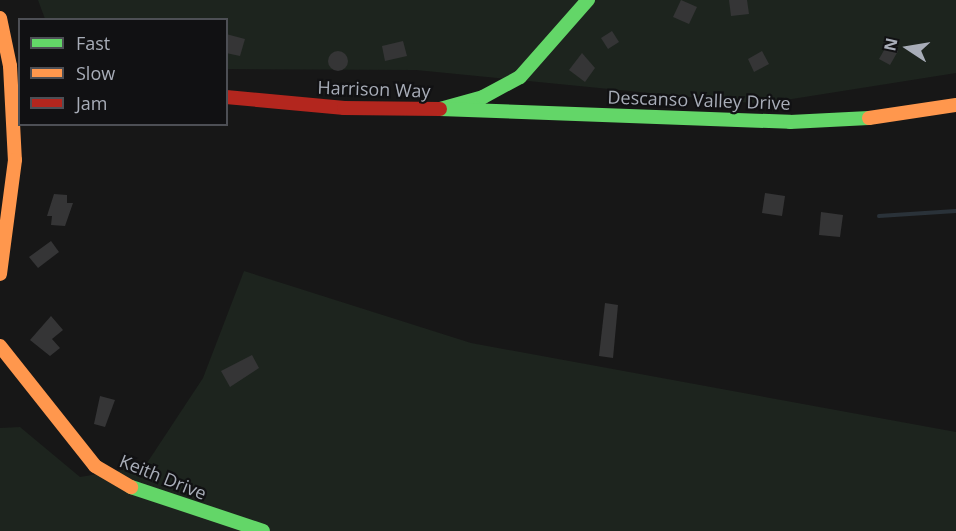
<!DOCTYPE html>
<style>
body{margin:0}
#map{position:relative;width:956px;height:531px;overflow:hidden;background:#171717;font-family:"Open Sans",sans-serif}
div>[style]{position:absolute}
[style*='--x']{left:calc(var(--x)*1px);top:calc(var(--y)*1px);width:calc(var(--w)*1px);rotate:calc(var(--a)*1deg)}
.green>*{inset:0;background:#1d241e}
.stream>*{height:4px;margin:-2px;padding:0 2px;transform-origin:2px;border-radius:2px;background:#2a3239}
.building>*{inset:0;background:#353536}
.round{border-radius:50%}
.fast>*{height:14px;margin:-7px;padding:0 7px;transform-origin:7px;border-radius:7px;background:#63d668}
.slow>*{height:14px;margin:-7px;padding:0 7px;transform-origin:7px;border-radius:7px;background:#ff974d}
.jam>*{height:14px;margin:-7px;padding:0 7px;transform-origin:7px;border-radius:7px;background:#b3261e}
span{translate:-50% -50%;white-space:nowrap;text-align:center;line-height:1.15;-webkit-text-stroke:4.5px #111113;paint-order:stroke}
.street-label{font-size:18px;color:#a8adb8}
.legend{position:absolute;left:18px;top:18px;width:210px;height:108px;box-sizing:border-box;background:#111113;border:2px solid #4d4f55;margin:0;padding:8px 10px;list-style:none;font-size:18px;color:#a8adb8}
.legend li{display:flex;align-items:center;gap:12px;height:30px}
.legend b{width:30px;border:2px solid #4d4f55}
.north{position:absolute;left:878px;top:18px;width:60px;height:60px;-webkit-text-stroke:4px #111113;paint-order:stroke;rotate:282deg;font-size:16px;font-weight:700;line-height:24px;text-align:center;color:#a8adb8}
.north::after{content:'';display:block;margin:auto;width:21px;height:27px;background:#a8adb8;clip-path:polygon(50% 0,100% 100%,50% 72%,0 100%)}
</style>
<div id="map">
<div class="green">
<i style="clip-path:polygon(38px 0,956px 0,956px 73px,761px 104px,416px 70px,227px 69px,226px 20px,45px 19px)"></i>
<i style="clip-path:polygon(244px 271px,471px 343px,956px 432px,956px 531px,0 531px,0 428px,20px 427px,80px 477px,145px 466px,203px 378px)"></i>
</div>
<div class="stream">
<i style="--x:879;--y:216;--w:77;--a:-3.7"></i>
</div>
<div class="building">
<i style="clip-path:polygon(681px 0,697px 7px,689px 24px,673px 17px)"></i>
<i style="clip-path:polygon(729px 0,747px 0,749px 14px,731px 16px)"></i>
<i style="clip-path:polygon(612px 31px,619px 42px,608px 49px,601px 38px)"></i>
<i style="clip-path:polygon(226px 34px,245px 39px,240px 56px,226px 53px)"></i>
<i style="clip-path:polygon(403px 41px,407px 56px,385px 61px,382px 46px)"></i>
<i style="clip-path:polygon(887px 45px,898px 51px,890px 65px,879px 59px)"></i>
<i style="clip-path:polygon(762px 51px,769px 64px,754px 72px,748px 59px)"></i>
<i class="round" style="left:328px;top:51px;width:20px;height:20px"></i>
<i style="clip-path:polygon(582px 53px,595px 68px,585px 82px,569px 70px)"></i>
<i style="clip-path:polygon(765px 193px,785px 196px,782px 216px,762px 213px)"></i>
<i style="clip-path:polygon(54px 194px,67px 195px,67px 203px,73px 203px,65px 226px,51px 225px,52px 216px,47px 216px)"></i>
<i style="clip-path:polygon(821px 212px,843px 215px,840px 237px,819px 235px)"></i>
<i style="clip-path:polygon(51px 241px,59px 252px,38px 268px,29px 257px)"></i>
<i style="clip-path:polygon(605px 303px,618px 305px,613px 358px,599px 356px)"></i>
<i style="clip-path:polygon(51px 316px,63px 330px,52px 339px,60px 348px,50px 356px,30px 340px)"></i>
<i style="clip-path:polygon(252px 355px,259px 368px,230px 387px,221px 371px)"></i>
<i style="clip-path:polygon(100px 396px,115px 400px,105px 427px,94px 424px)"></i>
</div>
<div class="fast">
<i style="--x:440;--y:109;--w:45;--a:-15.6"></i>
<i style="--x:483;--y:97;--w:42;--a:-28.4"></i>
<i style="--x:520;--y:77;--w:103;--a:-48.6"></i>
<i style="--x:440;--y:109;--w:350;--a:2.1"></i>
<i style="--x:790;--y:122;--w:79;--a:-2.9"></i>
<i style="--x:131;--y:487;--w:139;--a:18.4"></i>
</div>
<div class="slow">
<i style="--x:0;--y:18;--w:49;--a:78.2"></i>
<i style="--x:10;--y:66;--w:94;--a:87"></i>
<i style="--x:15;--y:160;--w:115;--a:97.5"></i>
<i style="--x:869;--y:118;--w:88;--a:-8.5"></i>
<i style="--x:0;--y:346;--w:153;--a:51.6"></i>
<i style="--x:95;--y:466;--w:42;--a:30.3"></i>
</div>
<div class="jam">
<i style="--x:226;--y:97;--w:119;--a:5.3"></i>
<i style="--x:344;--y:108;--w:96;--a:0.6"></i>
</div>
<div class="street-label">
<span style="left:374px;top:89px;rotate:2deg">Harrison Way</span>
<span style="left:699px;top:100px;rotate:2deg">Descanso Valley Drive</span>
<span style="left:163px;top:477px;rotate:22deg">Keith Drive</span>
</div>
<ul class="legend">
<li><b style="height:8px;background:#63d668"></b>Fast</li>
<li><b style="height:8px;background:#ff974d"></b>Slow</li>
<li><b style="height:8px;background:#b3261e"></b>Jam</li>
</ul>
<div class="north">N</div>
</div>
